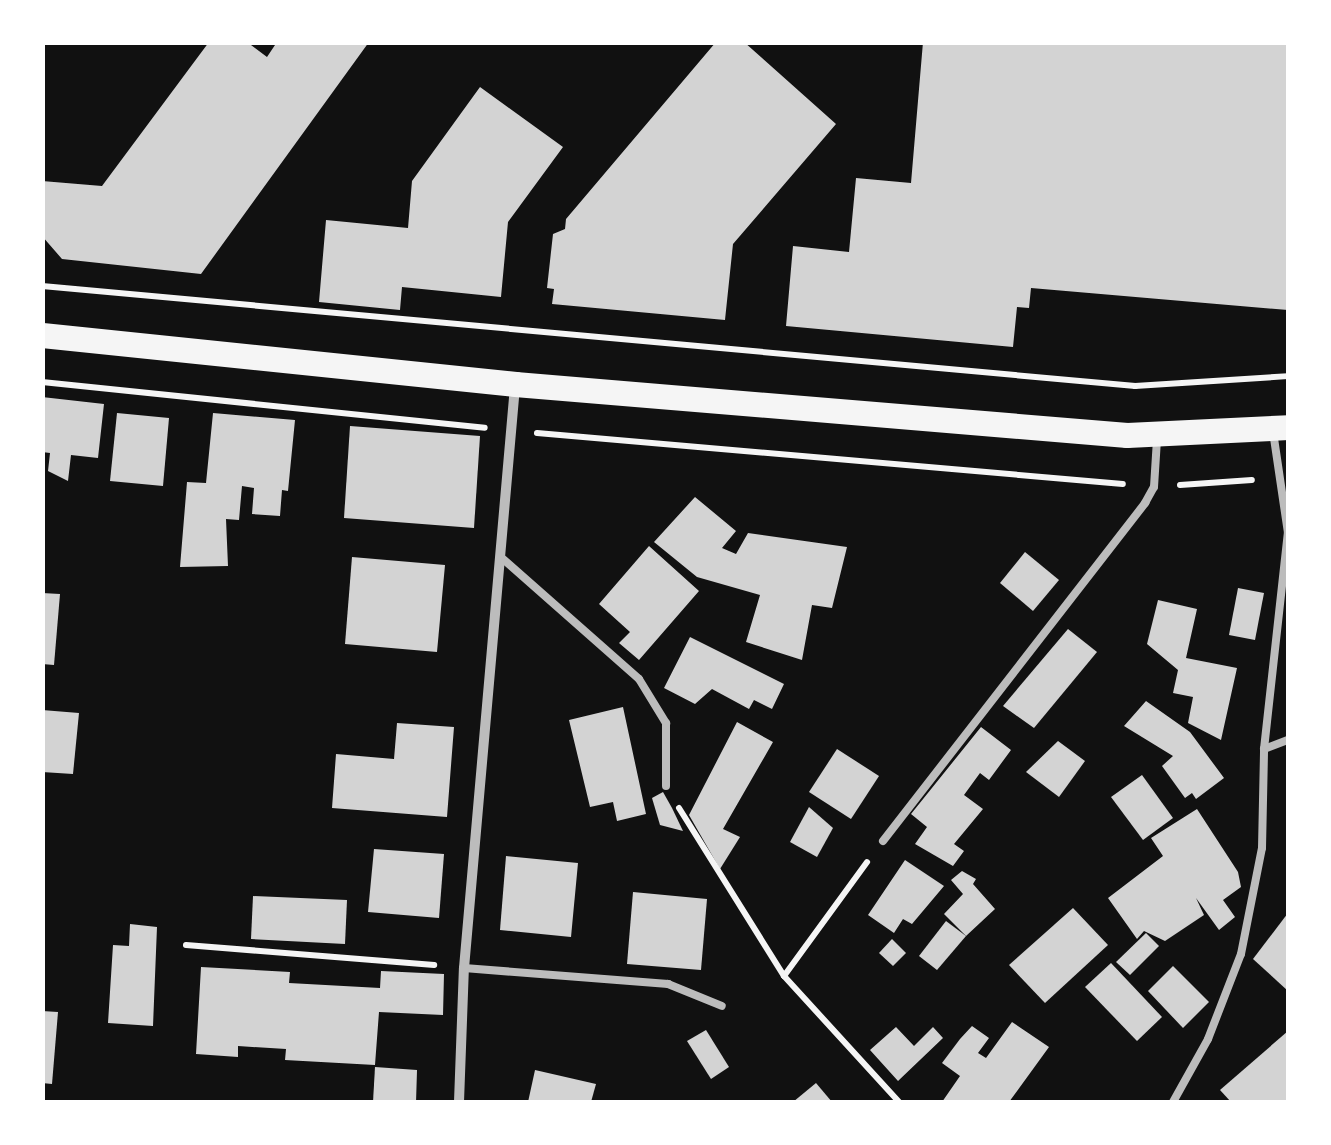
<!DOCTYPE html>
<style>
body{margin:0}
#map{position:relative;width:1331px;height:1145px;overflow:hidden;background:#111;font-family:"DejaVu Sans",sans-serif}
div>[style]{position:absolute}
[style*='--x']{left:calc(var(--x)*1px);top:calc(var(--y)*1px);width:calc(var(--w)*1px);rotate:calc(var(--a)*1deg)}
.building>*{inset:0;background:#d3d3d3}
.path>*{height:6px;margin:-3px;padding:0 3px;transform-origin:3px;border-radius:3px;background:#f5f5f5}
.service>*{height:8px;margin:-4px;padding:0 4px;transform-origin:4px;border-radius:4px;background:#bcbcbc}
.minor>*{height:10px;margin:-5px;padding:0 5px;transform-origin:5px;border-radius:5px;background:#bcbcbc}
.primary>*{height:25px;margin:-12.5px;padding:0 12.5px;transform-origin:12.5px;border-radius:12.5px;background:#f5f5f5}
span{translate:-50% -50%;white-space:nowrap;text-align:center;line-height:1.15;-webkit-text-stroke:8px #fff;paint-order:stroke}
.frame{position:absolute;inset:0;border:45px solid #fff;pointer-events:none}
</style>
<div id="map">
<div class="building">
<i style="clip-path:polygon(209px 42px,247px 42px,267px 57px,277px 42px,369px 42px,201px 274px,62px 259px,42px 236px,42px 181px,102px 186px)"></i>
<i style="clip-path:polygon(716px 42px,744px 42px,836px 124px,733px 244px,725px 320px,552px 304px,554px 289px,547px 288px,553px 234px,565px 229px,566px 219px)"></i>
<i style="clip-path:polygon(923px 42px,1288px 42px,1288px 310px,1031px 288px,1029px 308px,1017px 307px,1013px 347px,786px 326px,793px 246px,849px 252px,856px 178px,911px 183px)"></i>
<i style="clip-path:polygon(480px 87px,563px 147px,508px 222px,501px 297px,402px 287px,400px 310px,319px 302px,326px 220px,408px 228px,412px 181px)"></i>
<i style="clip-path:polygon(42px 397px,104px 404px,98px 458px,71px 455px,68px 481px,48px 471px,50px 453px,42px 452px)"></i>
<i style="clip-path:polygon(117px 413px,169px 418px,163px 486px,110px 481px)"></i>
<i style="clip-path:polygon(213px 413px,295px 420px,288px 491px,282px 490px,280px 516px,252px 514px,254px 488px,242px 486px,239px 520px,226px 519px,228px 566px,180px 567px,187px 482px,206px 483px)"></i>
<i style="clip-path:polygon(350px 426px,480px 436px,474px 528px,344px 518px)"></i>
<i style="clip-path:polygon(695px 497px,736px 531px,722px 548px,736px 554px,748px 533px,847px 547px,832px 608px,812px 605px,802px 660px,746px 642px,760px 595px,697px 577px,654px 542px)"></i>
<i style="clip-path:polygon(649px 546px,699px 591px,639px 660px,619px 643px,630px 632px,599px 604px)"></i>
<i style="clip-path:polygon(1025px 552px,1059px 580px,1033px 611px,1000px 583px)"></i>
<i style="clip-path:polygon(352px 557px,445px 565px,437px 652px,345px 644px)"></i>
<i style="clip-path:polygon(1238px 588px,1264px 593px,1255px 640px,1229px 635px)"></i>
<i style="clip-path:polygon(42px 593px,60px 594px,54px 665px,42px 664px)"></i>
<i style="clip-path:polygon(1158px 600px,1197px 609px,1186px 658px,1237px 668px,1221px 740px,1188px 723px,1193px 697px,1173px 693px,1178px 670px,1147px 644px)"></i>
<i style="clip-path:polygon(1068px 629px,1097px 652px,1034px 728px,1003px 706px)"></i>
<i style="clip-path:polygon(690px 637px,784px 684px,772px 709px,754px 700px,749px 709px,712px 689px,695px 704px,664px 688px)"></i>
<i style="clip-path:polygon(1146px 701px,1190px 732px,1224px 778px,1196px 799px,1192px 793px,1185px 798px,1162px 766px,1173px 756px,1124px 726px)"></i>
<i style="clip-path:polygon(623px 707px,646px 814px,617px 821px,613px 802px,590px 807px,569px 720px)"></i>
<i style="clip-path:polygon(42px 710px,79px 713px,73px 774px,42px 772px)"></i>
<i style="clip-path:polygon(737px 722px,773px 742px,723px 829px,740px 837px,720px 869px,689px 815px)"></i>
<i style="clip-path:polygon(397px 723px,454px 727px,447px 817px,332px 808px,336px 754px,394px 759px)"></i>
<i style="clip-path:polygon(981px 727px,1011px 750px,989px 780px,980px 773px,964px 795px,983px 809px,954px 844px,964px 851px,953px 866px,915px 844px,927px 827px,911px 814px)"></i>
<i style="clip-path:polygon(1058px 741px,1085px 761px,1059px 797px,1026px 772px)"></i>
<i style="clip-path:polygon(837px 749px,879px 776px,851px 819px,809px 792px)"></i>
<i style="clip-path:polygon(1142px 775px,1173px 818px,1143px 840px,1111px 797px)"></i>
<i style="clip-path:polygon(663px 792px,672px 808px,683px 831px,660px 825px,652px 798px)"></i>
<i style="clip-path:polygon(809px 807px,833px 828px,817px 857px,790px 842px)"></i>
<i style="clip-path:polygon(1197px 809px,1238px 872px,1241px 887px,1223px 900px,1235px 917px,1219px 930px,1196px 898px,1204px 915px,1165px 941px,1144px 931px,1137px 939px,1108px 898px,1163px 856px,1151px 838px)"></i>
<i style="clip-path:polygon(374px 849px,444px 854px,439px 918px,368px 912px)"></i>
<i style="clip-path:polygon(506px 856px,578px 863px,571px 937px,500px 930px)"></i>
<i style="clip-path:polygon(905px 860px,944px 886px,912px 924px,903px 919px,894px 933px,868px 915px)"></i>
<i style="clip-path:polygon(962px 871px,976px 879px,973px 884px,995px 909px,966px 936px,944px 914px,963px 894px,951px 880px)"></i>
<i style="clip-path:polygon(633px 892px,707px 899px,701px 970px,627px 964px)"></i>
<i style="clip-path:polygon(253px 896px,347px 900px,345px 944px,251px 939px)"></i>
<i style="clip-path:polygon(1073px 908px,1108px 945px,1045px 1003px,1009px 965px)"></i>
<i style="clip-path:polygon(1288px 913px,1288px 991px,1253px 959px)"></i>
<i style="clip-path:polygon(946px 921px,966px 936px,937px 970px,919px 956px)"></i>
<i style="clip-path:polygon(130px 924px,157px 927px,153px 1026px,108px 1023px,113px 945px,129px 946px)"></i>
<i style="clip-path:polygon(1146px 933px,1159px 946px,1130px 975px,1116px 962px)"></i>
<i style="clip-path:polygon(892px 939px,906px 953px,893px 966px,879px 953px)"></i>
<i style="clip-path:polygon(1111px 963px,1162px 1017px,1137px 1041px,1085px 987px)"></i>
<i style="clip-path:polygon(1173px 966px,1209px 1002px,1183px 1028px,1148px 991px)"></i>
<i style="clip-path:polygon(201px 967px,290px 972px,289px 983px,380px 988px,381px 971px,444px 974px,443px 1015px,379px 1012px,375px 1065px,285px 1060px,286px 1049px,238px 1046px,238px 1057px,196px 1054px)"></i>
<i style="clip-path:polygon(42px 1011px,58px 1012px,52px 1084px,42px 1083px)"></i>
<i style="clip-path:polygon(1012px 1022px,1049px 1047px,1009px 1102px,942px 1102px,960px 1076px,942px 1063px,960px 1039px,972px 1026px,989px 1038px,978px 1053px,986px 1058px)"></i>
<i style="clip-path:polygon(896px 1027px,914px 1046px,933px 1027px,943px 1038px,898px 1081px,870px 1050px)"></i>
<i style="clip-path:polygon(706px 1030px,729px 1067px,711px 1079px,687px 1041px)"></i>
<i style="clip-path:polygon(1288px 1031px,1288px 1102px,1231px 1102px,1220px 1090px)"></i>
<i style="clip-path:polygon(375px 1067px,417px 1070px,416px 1102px,373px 1102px)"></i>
<i style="clip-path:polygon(535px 1070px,596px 1084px,591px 1102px,528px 1102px)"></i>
<i style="clip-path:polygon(816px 1083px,832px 1102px,793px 1102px)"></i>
</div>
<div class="path">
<i style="--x:42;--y:286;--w:1098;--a:5.23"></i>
<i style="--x:1135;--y:386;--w:153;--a:-3.7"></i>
<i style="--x:42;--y:382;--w:445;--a:5.9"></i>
<i style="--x:537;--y:433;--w:588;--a:4.97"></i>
<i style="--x:1180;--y:485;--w:72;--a:-4"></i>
<i style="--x:679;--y:808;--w:198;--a:58"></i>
<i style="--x:784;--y:976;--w:171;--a:47.6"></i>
<i style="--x:186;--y:945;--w:249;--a:4.6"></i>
<i style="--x:784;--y:976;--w:141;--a:-53.9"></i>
</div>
<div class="service">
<i style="--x:503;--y:559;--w:181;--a:41.4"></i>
<i style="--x:639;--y:679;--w:52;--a:58.5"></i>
<i style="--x:666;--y:723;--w:63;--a:90"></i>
<i style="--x:1264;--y:749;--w:26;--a:-21"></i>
<i style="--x:883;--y:841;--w:428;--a:-52.2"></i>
<i style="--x:1145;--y:503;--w:18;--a:-61"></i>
<i style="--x:1154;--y:487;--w:48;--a:-86.4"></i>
<i style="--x:464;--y:968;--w:205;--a:4.5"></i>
<i style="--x:668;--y:984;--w:58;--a:22.2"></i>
<i style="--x:1173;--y:1102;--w:72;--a:-60.9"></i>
<i style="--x:1208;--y:1039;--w:91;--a:-68.8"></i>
<i style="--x:1241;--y:954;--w:108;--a:-78.8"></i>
<i style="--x:1262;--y:848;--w:99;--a:-88.8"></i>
<i style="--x:1264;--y:749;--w:217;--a:-83.7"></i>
<i style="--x:1288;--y:533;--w:102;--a:-98.4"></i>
</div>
<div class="minor">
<i style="--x:459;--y:1102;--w:134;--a:-87.9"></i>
<i style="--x:464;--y:968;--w:584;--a:-84.99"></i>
</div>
<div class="primary">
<i style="--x:42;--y:335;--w:476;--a:5.9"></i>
<i style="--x:515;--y:384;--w:614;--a:4.76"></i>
<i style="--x:1127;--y:435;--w:161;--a:-2.8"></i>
</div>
<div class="frame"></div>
</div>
